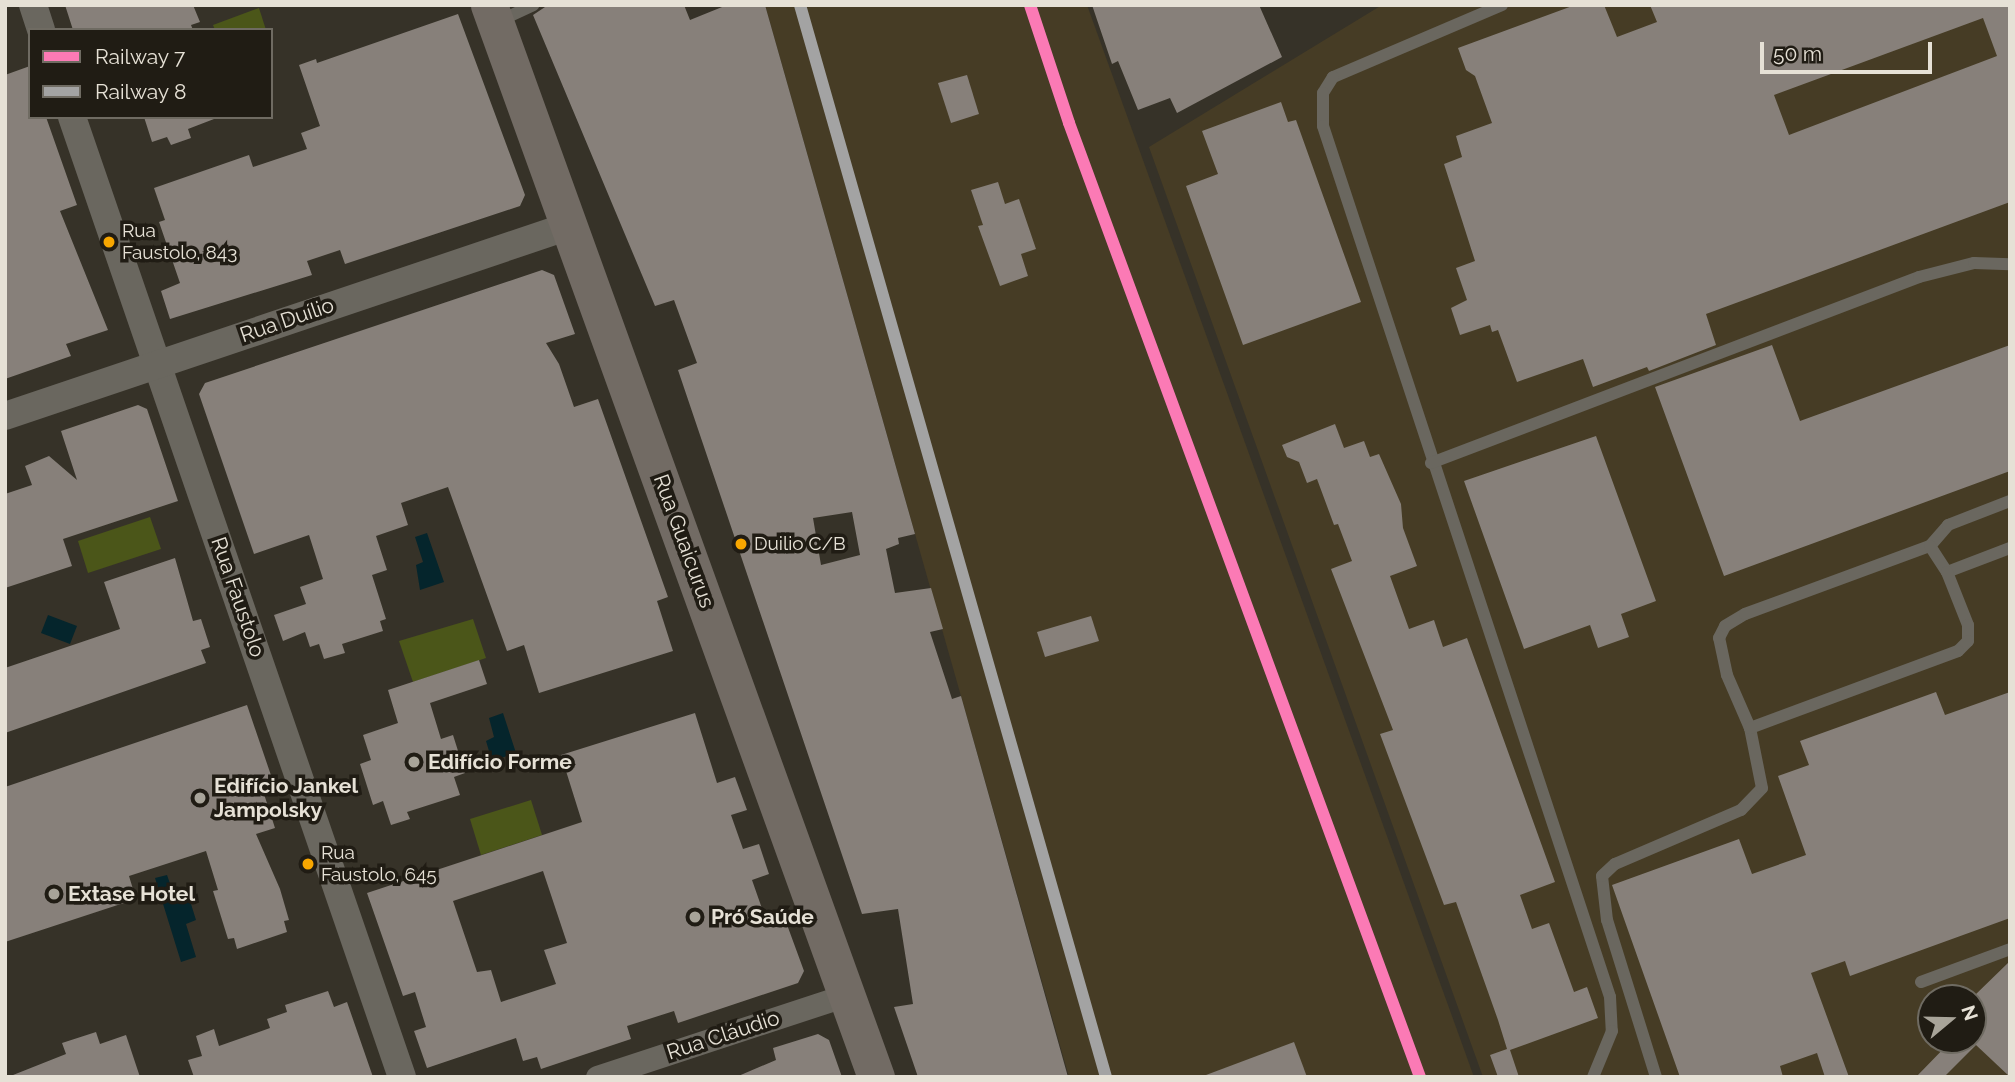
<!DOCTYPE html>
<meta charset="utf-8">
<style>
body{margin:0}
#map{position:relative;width:2015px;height:1082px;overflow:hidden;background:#363228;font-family:Raleway,sans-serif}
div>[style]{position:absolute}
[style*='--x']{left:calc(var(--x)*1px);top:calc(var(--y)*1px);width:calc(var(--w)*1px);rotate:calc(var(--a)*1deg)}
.built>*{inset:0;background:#463c25}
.green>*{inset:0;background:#4b5619}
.water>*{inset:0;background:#05252c}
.building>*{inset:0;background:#87807a}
.service>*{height:12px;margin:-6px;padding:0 6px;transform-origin:6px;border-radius:6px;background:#6a675f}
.minor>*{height:23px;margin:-11.5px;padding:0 11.5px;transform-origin:11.5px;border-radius:11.5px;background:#6a675f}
.tertiary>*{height:28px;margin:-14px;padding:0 14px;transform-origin:14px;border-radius:14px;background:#6a675f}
.primary>*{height:37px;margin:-18.5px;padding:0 18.5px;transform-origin:18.5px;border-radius:18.5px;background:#726b64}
.rail-1>*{height:12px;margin:-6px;padding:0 6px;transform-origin:6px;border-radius:6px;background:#fb7ab5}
.rail-2>*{height:12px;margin:-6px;padding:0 6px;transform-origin:6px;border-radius:6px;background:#a3a3a3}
.dots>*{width:19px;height:19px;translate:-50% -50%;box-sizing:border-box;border:4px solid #201c14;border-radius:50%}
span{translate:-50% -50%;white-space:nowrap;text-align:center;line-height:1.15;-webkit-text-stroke:7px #201c14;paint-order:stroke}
.bus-label{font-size:19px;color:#e6e1d6}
.left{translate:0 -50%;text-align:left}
.street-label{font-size:21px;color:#e6e1d6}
.poi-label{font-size:21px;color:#e6e1d6;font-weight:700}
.frame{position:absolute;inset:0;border:7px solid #e6e1d6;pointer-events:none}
.legend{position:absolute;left:28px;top:28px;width:245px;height:91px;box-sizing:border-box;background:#201c14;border:2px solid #6f6b62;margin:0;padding:9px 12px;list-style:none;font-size:21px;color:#e6e1d6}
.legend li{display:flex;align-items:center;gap:14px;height:35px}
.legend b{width:35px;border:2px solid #6f6b62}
.north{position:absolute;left:1917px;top:984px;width:70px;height:70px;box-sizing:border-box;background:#201c14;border:2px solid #6f6b62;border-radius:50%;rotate:71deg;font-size:19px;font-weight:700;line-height:28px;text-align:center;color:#e6e1d6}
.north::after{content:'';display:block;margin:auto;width:24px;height:32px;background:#a8a499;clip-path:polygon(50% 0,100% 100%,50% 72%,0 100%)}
.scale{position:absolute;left:1760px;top:42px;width:172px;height:32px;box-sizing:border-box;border:4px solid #e6e1d6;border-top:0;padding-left:9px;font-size:21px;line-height:24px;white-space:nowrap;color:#e6e1d6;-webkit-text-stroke:5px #201c14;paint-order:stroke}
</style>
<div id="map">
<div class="built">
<i style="clip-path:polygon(765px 5px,1087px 5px,1474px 1077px,1069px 1077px)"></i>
<i style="clip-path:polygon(evenodd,1382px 5px,2010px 5px,2010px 1077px,1483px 1077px,1149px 147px,1382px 5px,1931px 998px,1973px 998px,1973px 1040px,1931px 1040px,1931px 998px)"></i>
</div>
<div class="green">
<i style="clip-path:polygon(259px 8px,266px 30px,215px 30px,213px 25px)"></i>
<i style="clip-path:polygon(150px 517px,161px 549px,88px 573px,78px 541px)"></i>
<i style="clip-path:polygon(473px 619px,486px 658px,413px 682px,399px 641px)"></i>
<i style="clip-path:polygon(531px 800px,542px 835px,481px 855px,470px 819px)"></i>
</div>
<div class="water">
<i style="clip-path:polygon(427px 533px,444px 582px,420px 590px,416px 565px,423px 562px,415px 537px)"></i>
<i style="clip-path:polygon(48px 615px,77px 626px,70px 644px,41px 633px)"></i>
<i style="clip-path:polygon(503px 713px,516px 753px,492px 761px,486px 741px,494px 737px,489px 718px)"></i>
<i style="clip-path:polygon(167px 875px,174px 895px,187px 891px,196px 920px,186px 924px,196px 957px,181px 962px,155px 878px)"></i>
</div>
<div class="building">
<i style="clip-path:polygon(65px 5px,193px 5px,200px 22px,191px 25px,193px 30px,73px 30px)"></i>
<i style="clip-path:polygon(evenodd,548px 5px,684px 5px,690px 20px,727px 5px,765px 5px,915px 534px,898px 538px,899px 544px,886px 549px,895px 593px,931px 588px,943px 629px,930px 632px,952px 699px,961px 696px,1068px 1077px,918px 1077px,894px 1007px,913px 1004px,898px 909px,862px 914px,678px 370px,697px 363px,674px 300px,655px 306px,533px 15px,548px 5px,852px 512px,860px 555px,821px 565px,813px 518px,852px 512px)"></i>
<i style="clip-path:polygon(1092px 5px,1259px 5px,1282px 57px,1177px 113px,1170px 98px,1138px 110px,1118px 61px,1112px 64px)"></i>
<i style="clip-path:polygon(evenodd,1575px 5px,1604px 5px,1617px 37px,1657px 22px,1650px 5px,2010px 5px,2010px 202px,1706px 314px,1716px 345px,1649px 371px,1647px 367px,1593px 387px,1583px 359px,1517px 382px,1498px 330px,1492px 332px,1490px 325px,1460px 335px,1451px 308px,1467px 300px,1456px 268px,1475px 261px,1444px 164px,1462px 157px,1456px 136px,1492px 123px,1475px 76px,1466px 70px,1458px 48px,1575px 5px,1983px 18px,1997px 56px,1789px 135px,1774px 95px,1983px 18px)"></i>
<i style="clip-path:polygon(458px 14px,525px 195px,520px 206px,345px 264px,340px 250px,307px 261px,312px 275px,170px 319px,161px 291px,180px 283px,159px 222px,165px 220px,154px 188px,249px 155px,253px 167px,307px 149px,301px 133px,320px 126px,299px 65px,316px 59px,317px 63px)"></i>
<i style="clip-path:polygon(30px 66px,30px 117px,46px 117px,77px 205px,60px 211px,108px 330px,66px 344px,71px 356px,5px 379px,5px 75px)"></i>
<i style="clip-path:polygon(967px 75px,979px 114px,951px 123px,938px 83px)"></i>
<i style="clip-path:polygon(1281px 102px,1288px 122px,1296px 120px,1361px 302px,1243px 345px,1186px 186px,1218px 174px,1202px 131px)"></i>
<i style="clip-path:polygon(144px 117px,214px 117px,214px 119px,188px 129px,191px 138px,171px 145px,167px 137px,152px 142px)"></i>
<i style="clip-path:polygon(998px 182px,1005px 204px,1019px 199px,1036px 249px,1021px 254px,1028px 276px,1000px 286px,978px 226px,983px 225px,971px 190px)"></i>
<i style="clip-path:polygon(542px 270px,554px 275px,575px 334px,546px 343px,559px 364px,574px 407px,598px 399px,668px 597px,657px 601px,673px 651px,539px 693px,524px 645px,507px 651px,448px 487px,401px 503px,408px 525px,376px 536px,387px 570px,372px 575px,386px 619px,380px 621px,383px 631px,342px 644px,345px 653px,324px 659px,319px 644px,310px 647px,305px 632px,283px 641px,274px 615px,306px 604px,300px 587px,323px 579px,309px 535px,254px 554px,199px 394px,205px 383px)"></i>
<i style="clip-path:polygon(1772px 345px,1800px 421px,2010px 345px,2010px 471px,1724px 576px,1655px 387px)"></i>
<i style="clip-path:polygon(138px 405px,147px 409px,178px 501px,63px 539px,72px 566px,5px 588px,5px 494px,32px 485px,25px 466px,49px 456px,77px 480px,61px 431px)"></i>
<i style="clip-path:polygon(1335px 424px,1344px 448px,1364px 441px,1370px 457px,1379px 454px,1401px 504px,1403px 528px,1417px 566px,1390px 576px,1409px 629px,1434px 620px,1443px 647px,1467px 638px,1555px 882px,1520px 895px,1532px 929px,1549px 923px,1574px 992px,1587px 987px,1598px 1018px,1510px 1050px,1519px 1077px,1498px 1077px,1490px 1055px,1507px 1049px,1498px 1020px,1456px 902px,1444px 905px,1380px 734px,1393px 730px,1331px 569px,1352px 561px,1338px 524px,1334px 525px,1317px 479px,1307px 483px,1299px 462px,1287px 457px,1282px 445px)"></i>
<i style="clip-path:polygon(1596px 436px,1656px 601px,1621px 614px,1629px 637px,1598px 648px,1590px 625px,1524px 649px,1464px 481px)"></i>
<i style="clip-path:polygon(175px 558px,193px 621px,201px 619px,210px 647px,201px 650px,206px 663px,5px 733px,5px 668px,120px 629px,104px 582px)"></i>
<i style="clip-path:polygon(1091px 616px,1099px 641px,1045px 657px,1037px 632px)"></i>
<i style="clip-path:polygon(479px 660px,487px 684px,430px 703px,441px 739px,453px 735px,465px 773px,454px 777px,460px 795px,407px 812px,410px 819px,391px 825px,383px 801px,373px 805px,360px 764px,371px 760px,363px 735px,398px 723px,388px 690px)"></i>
<i style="clip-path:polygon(1936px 692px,1945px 715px,2010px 692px,2010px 918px,1850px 976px,1845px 961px,1811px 973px,1849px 1077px,1825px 1077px,1817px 1053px,1780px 1066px,1783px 1077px,1680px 1077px,1612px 885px,1739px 839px,1752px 874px,1806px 855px,1778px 776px,1809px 765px,1800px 741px)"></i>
<i style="clip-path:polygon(247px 705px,276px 790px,264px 794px,275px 828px,256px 834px,280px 889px,289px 920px,284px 921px,287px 932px,237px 949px,234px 938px,228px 939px,213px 891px,218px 890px,206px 851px,129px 876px,136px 899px,5px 942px,5px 787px)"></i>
<i style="clip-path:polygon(evenodd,695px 713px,717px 783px,735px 777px,747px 810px,731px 815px,743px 849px,759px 844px,769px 874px,752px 880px,765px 917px,782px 911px,804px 971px,798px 983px,678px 1023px,674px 1011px,627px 1026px,631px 1039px,541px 1069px,537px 1057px,523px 1061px,516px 1038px,427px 1068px,414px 1031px,426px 1027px,415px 992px,403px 996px,367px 893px,582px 822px,561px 755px,695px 713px,543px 871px,567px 943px,544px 950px,556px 984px,501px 1002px,491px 970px,477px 972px,453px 901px,543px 871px)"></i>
<i style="clip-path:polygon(2010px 961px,2010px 1077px,1976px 1045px,1944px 1077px,1916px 1077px,1952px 1040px,1973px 1040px,1973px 997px)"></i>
<i style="clip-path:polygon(328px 991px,334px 1007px,347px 1002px,373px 1077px,194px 1077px,188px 1060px,202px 1056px,196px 1036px,214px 1029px,219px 1046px,270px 1028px,267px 1019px,287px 1012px,285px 1005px)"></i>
<i style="clip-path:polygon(96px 1032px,100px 1044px,126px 1035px,140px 1077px,8px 1077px,66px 1054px,62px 1043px)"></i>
<i style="clip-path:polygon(818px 1034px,829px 1040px,842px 1077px,736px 1077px,776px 1060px,773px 1048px)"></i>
<i style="clip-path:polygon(1294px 1042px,1307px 1077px,1206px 1077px,1206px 1075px)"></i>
</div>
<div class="service">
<i style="--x:1502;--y:5;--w:184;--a:156.9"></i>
<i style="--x:1333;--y:77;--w:19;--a:122"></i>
<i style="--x:1323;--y:93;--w:33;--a:90"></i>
<i style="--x:1323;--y:126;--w:917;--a:71.76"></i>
<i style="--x:1610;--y:997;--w:34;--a:87"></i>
<i style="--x:1612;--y:1031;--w:50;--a:112.4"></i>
<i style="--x:499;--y:21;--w:38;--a:-25"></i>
<i style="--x:1431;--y:463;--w:522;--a:-20.86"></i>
<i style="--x:1919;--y:277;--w:57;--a:-14.3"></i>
<i style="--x:1974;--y:263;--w:36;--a:2"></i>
<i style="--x:1930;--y:546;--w:28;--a:-49"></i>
<i style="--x:1948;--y:525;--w:66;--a:-21.2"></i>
<i style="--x:1947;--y:572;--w:67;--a:-20.9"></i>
<i style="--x:1921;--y:982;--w:95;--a:-20.3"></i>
<i style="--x:1656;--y:1077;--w:164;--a:-107.3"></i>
<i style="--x:1607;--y:920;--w:44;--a:-96.5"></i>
<i style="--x:1602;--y:876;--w:18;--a:-43"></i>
<i style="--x:1615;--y:864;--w:137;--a:-23.2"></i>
<i style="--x:1741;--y:810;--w:30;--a:-46"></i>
<i style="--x:1762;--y:788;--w:61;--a:-101.3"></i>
<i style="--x:1750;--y:728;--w:58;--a:-113.5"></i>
<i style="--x:1727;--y:675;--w:38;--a:-102"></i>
<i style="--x:1719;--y:638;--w:13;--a:-63"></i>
<i style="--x:1725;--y:626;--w:23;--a:-31"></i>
<i style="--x:1745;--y:614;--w:197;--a:-20.2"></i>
<i style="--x:1930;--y:546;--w:31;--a:57"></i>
<i style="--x:1947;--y:572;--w:57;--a:68.4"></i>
<i style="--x:1968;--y:625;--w:16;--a:90"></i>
<i style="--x:1968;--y:641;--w:14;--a:135"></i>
<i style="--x:1958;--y:651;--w:222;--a:159.7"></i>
</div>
<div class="minor">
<i style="--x:597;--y:1077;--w:265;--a:-18.2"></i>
</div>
<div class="tertiary">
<i style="--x:33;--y:5;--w:26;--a:72"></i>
<i style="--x:72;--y:117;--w:1015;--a:71.03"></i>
<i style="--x:5;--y:416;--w:595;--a:-18.62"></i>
</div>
<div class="primary">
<i style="--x:489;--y:5;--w:1140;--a:70.15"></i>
</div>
<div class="rail-1">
<i style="--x:1030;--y:5;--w:124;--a:71.7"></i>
<i style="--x:1069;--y:123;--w:1017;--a:69.8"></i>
</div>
<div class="rail-2">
<i style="--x:800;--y:5;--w:1115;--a:74.07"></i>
</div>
<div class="dots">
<i style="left:109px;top:242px;background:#f7a600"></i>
<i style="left:741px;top:544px;background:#f7a600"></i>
<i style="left:414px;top:762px;background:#a8a499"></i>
<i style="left:200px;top:798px;background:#a8a499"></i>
<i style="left:308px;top:864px;background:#f7a600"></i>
<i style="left:54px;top:894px;background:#a8a499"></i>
<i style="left:695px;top:917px;background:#a8a499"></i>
</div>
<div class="bus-label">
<span class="left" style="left:122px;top:242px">Rua<br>Faustolo, 843</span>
<span class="left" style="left:754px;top:544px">Duilio C/B</span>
<span class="left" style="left:321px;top:864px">Rua<br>Faustolo, 645</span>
</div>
<div class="street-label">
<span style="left:287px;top:320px;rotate:-19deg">Rua Duílio</span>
<span style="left:684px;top:541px;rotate:70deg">Rua Guaicurus</span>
<span style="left:238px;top:597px;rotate:71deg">Rua Faustolo</span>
<span style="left:723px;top:1035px;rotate:-18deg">Rua Cláudio</span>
</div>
<div class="poi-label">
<span class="left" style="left:428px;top:762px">Edifício Forme</span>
<span class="left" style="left:214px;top:798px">Edifício Jankel<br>Jampolsky</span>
<span class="left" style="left:68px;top:894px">Extase Hotel</span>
<span class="left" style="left:711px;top:917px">Pró Saúde</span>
</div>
<div class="frame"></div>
<ul class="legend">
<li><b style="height:9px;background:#fb7ab5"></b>Railway 7</li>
<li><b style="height:9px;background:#a3a3a3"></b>Railway 8</li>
</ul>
<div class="north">N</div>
<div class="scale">50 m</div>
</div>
